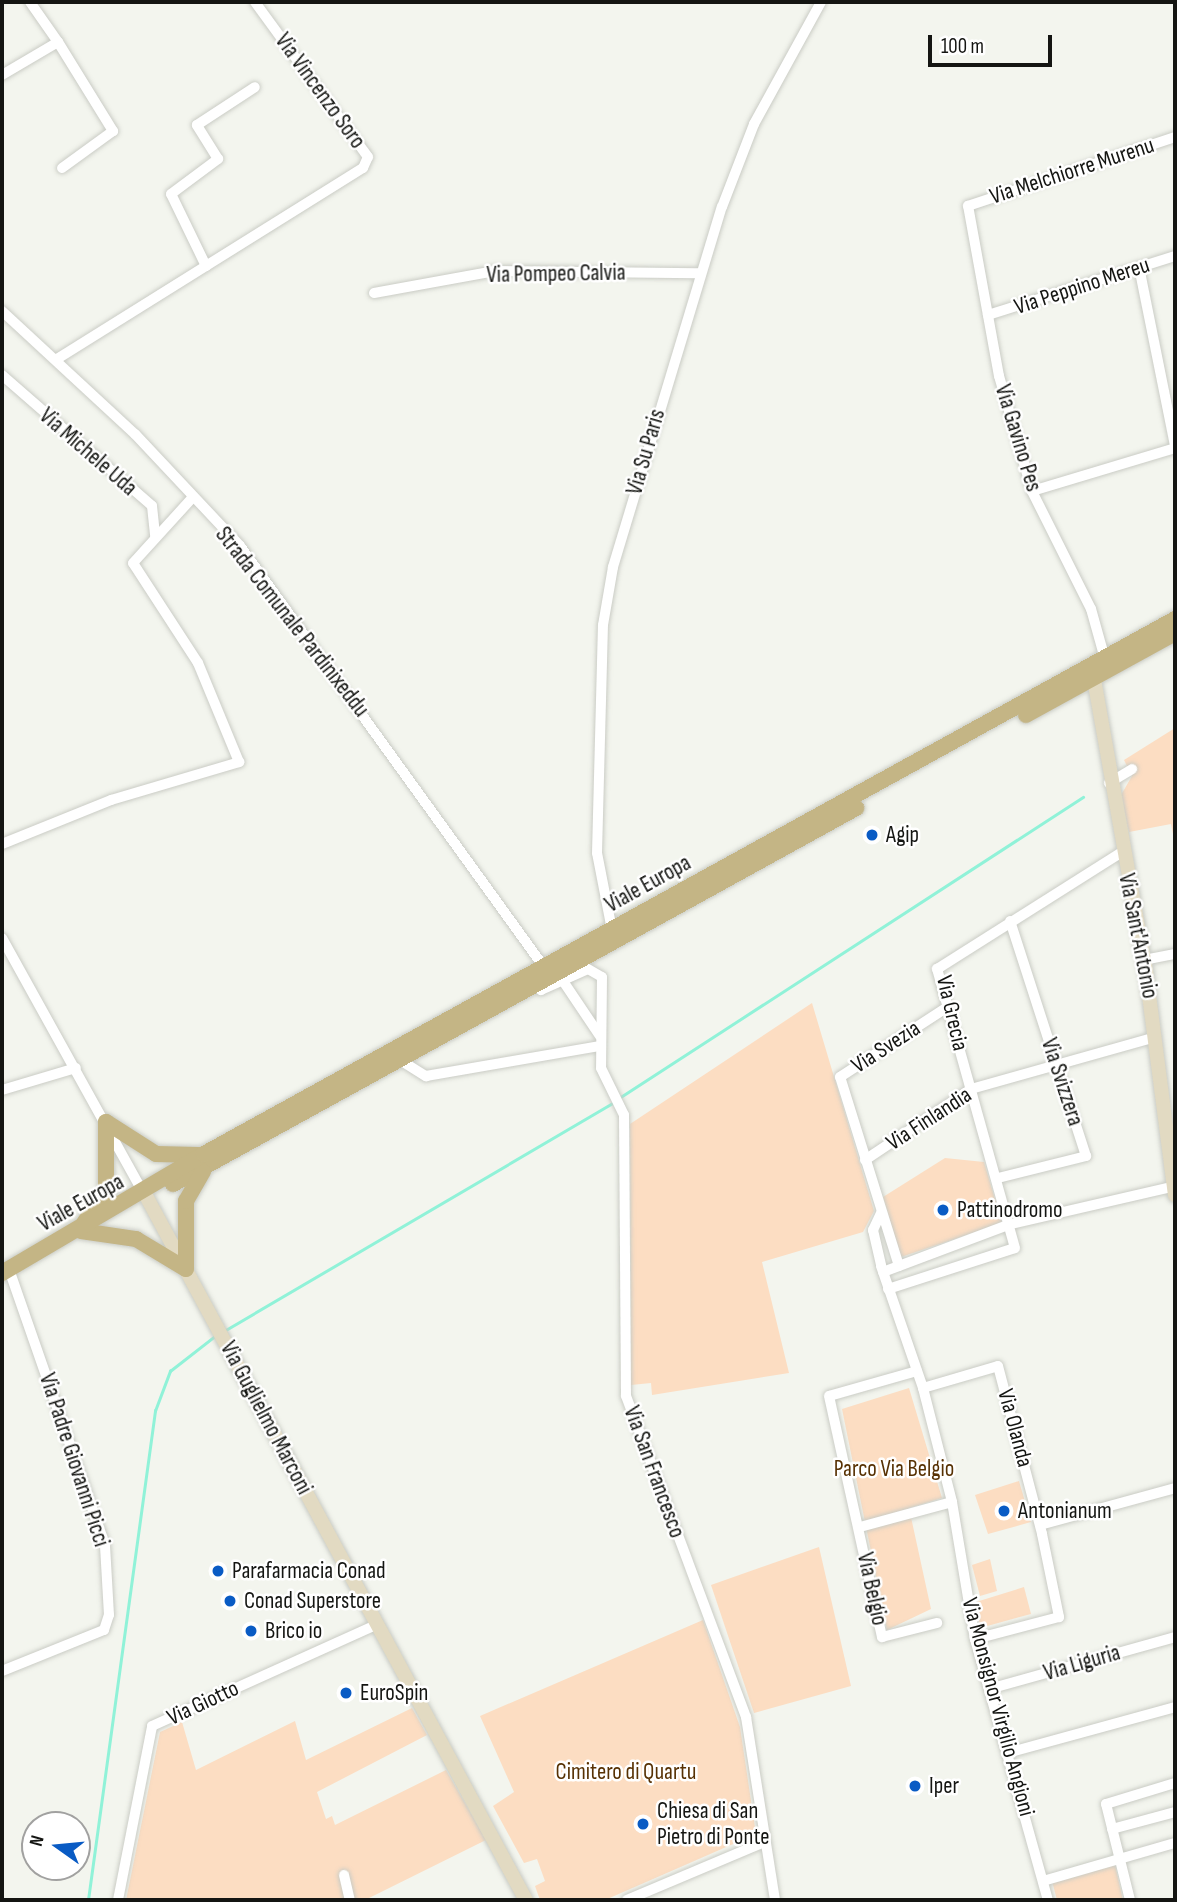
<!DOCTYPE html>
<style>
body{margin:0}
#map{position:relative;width:1177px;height:1902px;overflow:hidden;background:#f3f5ee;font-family:"Sofia Sans Condensed",sans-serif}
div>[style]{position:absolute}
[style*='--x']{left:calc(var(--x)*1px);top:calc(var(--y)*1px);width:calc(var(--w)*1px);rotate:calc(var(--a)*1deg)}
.green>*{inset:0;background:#fcddc2}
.stream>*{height:2.5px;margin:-1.25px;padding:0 1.25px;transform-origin:1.25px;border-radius:1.25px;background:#90f2d8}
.roads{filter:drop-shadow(0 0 2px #caccc5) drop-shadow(0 0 2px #caccc5)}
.street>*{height:10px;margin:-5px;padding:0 5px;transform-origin:5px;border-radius:5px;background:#fff}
.secondary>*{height:14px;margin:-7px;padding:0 7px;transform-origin:7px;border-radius:7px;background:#e2dac2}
.primary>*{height:16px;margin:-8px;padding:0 8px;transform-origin:8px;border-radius:8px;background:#c4b585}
.dots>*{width:19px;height:19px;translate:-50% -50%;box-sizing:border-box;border:4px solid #fff;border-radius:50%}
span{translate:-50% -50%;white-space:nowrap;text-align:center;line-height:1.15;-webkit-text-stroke:5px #fff;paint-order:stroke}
.street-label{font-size:23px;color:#141512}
.poi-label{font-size:23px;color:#141512}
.left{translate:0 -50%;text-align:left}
.park-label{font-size:23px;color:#573103}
.frame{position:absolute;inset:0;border:4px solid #141512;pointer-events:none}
.north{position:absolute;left:21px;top:1811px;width:70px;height:70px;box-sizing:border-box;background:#fff;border:2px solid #a1a1a0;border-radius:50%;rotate:285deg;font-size:19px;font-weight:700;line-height:28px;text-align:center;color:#141512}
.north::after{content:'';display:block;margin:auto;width:24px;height:32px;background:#095bc4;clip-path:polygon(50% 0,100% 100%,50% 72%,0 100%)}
.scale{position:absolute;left:928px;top:35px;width:124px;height:32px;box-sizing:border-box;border:4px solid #141512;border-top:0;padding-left:9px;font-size:21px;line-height:24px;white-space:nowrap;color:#141512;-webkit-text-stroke:5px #fff;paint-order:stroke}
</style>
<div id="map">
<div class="green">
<i style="clip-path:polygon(1175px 728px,1175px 844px,1171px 824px,1129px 832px,1121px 795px,1132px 776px,1124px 760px)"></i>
<i style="clip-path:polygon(812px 1003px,874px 1211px,863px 1232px,762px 1262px,789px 1373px,652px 1395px,651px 1383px,631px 1385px,630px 1124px)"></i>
<i style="clip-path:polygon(945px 1158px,984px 1162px,1002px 1223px,901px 1257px,883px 1197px)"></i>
<i style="clip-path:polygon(909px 1388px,942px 1498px,909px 1508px,931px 1609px,887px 1630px,842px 1409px)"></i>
<i style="clip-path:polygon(1019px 1481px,1031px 1522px,988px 1534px,975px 1495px)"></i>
<i style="clip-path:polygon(819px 1547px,851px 1686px,754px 1713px,711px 1585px)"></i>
<i style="clip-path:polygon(990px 1559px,997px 1591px,980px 1596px,972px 1565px)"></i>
<i style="clip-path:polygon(1024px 1587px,1031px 1614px,980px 1628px,976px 1602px)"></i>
<i style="clip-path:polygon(703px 1620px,740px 1727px,756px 1834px,605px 1900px,540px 1900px,535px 1886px,545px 1881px,537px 1859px,524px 1863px,493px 1806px,514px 1792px,480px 1716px)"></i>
<i style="clip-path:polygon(412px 1708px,427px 1735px,317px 1792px,326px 1819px,332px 1816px,335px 1825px,446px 1770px,486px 1840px,365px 1900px,126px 1900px,160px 1732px,182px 1722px,196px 1770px,295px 1721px,306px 1760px)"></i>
<i style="clip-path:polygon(1115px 1865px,1123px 1900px,1057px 1900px,1052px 1881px)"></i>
</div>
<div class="stream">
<i style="--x:619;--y:1098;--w:553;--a:-32.97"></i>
<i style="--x:224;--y:1331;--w:452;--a:-30.4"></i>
<i style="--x:88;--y:1900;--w:494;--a:-82.2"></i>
<i style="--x:155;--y:1411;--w:43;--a:-69.4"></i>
<i style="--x:170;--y:1371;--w:57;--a:-37.9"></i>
</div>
<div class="roads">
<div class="street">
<i style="--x:30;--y:2;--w:49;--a:55"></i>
<i style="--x:2;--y:75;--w:65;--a:-30.5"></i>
<i style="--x:58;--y:42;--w:105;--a:58.3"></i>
<i style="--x:113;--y:131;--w:63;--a:144"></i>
<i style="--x:206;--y:266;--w:80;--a:-115.9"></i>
<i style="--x:171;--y:194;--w:59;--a:-36.7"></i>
<i style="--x:218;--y:159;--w:40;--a:-122"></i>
<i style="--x:197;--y:125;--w:69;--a:-33.2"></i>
<i style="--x:1139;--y:267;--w:183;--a:78.6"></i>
<i style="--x:374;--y:293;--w:123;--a:-10.3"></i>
<i style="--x:495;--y:271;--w:203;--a:0.6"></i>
<i style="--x:2;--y:311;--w:181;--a:42.8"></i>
<i style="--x:135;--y:434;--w:154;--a:46.8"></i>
<i style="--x:240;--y:546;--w:519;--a:54.17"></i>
<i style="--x:988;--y:315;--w:196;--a:-17.5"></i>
<i style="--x:57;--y:359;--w:361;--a:-32"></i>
<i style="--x:363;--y:168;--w:12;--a:-66"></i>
<i style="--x:368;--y:157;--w:192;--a:-126.1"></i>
<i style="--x:2;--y:375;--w:199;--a:41.1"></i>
<i style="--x:152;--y:506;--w:31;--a:84"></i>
<i style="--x:1032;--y:491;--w:149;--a:-16.7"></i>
<i style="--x:1105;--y:659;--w:52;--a:-105.6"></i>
<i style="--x:1091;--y:609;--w:132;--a:-116.6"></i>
<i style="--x:1032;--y:491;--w:120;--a:-106"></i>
<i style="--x:999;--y:376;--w:173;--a:-100.3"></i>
<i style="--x:968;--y:206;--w:218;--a:-18.4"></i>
<i style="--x:1109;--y:783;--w:27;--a:-31"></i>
<i style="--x:2;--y:844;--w:118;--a:-22"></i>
<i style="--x:111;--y:800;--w:134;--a:-16.5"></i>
<i style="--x:239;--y:762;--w:107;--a:-112.5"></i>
<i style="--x:198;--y:663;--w:119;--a:-123"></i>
<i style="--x:133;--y:563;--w:89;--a:-47.7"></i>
<i style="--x:612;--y:930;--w:78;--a:-101"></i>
<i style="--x:597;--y:853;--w:228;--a:-88.5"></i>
<i style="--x:603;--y:625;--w:59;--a:-80.2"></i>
<i style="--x:613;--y:567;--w:376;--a:-73.2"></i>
<i style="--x:722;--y:207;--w:89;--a:-68.9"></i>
<i style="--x:754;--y:124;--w:139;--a:-61.2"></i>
<i style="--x:2;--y:938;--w:293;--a:61"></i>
<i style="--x:1144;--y:960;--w:32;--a:-11"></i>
<i style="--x:563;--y:981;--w:66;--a:56.1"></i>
<i style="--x:535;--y:985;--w:8;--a:40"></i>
<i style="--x:541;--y:990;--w:51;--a:-24.1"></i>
<i style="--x:588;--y:969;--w:16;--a:30"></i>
<i style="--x:602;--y:977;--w:91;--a:90.6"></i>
<i style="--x:601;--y:1068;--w:52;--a:63.9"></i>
<i style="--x:624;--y:1115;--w:281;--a:89.6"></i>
<i style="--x:626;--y:1396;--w:343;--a:69.5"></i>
<i style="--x:746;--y:1717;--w:185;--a:81"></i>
<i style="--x:400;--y:1060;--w:31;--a:32"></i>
<i style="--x:426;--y:1076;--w:177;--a:-9.8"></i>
<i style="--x:2;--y:1090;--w:77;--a:-16.6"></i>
<i style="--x:865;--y:1160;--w:128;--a:-33.8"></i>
<i style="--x:971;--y:1089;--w:192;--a:-15.7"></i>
<i style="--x:998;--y:1178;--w:91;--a:-14"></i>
<i style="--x:1086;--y:1156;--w:247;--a:-107.9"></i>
<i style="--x:881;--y:1213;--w:19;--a:115"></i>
<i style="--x:873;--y:1230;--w:37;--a:77"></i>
<i style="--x:881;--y:1266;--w:129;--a:71"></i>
<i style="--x:923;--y:1388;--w:118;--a:75.7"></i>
<i style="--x:952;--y:1502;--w:139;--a:80.5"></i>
<i style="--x:975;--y:1639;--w:271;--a:74.4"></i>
<i style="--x:899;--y:1266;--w:198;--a:-107.3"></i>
<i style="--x:840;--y:1077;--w:126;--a:-33.1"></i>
<i style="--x:883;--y:1272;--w:137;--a:-20.6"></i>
<i style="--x:1011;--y:1224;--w:168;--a:-13"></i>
<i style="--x:888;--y:1289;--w:133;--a:-17.9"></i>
<i style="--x:1015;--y:1248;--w:290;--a:-105.6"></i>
<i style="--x:937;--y:969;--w:219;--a:-32.3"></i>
<i style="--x:917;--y:1371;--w:91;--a:164.1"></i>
<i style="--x:829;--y:1396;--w:247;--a:77.6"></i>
<i style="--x:882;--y:1637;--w:57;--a:-14.3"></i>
<i style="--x:923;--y:1388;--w:78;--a:-16.3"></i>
<i style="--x:998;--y:1366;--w:174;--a:75.3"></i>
<i style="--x:1042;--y:1534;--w:85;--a:78.4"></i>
<i style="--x:1059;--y:1617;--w:87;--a:165.3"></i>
<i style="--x:1040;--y:1525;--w:140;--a:-15.3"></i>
<i style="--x:860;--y:1527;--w:95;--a:-15.2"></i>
<i style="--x:2;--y:1671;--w:110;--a:-21.9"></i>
<i style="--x:104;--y:1630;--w:16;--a:-72"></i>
<i style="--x:109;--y:1615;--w:70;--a:-93.3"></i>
<i style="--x:105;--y:1545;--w:292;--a:-109.2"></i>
<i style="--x:989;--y:1689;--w:193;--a:-15.6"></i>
<i style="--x:1011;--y:1752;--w:170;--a:-15.3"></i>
<i style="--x:1112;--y:1829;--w:65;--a:-15.1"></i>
<i style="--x:344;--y:1875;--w:26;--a:77"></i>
<i style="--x:1043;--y:1881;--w:137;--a:-16.1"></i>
<i style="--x:118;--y:1900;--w:177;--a:-78.9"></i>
<i style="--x:152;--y:1726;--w:248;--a:-24.3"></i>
<i style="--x:627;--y:1900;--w:147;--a:-22.9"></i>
<i style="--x:1130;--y:1900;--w:99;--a:-104"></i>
<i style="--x:1106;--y:1804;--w:72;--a:-16.9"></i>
</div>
<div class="secondary">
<i style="--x:1094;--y:679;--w:298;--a:79.9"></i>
<i style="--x:1146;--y:972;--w:225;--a:82.6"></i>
<i style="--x:145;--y:1194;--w:802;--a:61.65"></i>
</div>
<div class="primary">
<i style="--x:1026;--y:715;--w:170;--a:-28.8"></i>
<i style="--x:106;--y:1122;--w:59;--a:32.6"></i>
<i style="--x:156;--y:1154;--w:42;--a:1.4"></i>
<i style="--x:173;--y:1184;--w:780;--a:-28.83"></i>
<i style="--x:84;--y:1223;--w:39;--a:-55"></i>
<i style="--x:106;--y:1191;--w:69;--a:-90"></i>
<i style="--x:81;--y:1231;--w:56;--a:8.3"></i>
<i style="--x:136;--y:1239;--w:58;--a:31"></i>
<i style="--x:186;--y:1269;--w:68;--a:-90"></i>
<i style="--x:186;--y:1201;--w:34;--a:-60"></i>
<i style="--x:2;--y:1273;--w:234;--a:-30.5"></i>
<i style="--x:204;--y:1154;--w:1109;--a:-28.85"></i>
</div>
</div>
<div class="dots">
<i style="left:872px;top:835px;background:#095bc4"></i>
<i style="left:943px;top:1210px;background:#095bc4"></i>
<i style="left:1004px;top:1511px;background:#095bc4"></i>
<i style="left:218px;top:1571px;background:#095bc4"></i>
<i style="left:230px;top:1601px;background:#095bc4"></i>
<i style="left:251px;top:1631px;background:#095bc4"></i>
<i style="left:346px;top:1693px;background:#095bc4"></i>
<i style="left:915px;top:1786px;background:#095bc4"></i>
<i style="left:643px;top:1824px;background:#095bc4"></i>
</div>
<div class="street-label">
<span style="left:320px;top:91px;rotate:54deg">Via Vincenzo Soro</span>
<span style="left:1072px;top:171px;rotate:-18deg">Via Melchiorre Murenu</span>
<span style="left:556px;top:274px;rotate:-1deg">Via Pompeo Calvia</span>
<span style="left:1082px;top:286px;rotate:-18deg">Via Peppino Mereu</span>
<span style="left:1018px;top:438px;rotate:73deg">Via Gavino Pes</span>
<span style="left:88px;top:452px;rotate:41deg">Via Michele Uda</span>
<span style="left:646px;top:452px;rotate:-74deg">Via Su Paris</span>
<span style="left:292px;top:622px;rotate:52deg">Strada Comunale Pardinixeddu</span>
<span style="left:648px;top:884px;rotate:-29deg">Viale Europa</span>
<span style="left:1138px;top:936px;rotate:79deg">Via Sant'Antonio</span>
<span style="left:952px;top:1013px;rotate:77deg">Via Grecia</span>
<span style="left:886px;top:1047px;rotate:-33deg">Via Svezia</span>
<span style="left:1062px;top:1082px;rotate:72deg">Via Svizzera</span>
<span style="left:929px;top:1119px;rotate:-33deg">Via Finlandia</span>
<span style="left:81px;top:1203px;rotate:-29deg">Viale Europa</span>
<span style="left:266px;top:1418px;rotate:62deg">Via Guglielmo Marconi</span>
<span style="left:1015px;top:1428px;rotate:75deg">Via Olanda</span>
<span style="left:74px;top:1460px;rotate:72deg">Via Padre Giovanni Picci</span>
<span style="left:654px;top:1472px;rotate:70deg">Via San Francesco</span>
<span style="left:872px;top:1589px;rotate:78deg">Via Belgio</span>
<span style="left:1082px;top:1663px;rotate:-16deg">Via Liguria</span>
<span style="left:203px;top:1703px;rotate:-25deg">Via Giotto</span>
<span style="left:998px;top:1707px;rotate:75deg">Via Monsignor Virgilio Angioni</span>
</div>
<div class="poi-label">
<span class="left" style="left:886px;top:835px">Agip</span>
<span class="left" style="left:957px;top:1210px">Pattinodromo</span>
<span class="left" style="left:1018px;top:1511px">Antonianum</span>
<span class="left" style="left:232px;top:1571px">Parafarmacia Conad</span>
<span class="left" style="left:244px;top:1601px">Conad Superstore</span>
<span class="left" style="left:265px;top:1631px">Brico io</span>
<span class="left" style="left:360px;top:1693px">EuroSpin</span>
<span class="left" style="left:929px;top:1786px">Iper</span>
<span class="left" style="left:657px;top:1824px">Chiesa di San<br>Pietro di Ponte</span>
</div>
<div class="park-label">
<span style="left:894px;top:1469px">Parco Via Belgio</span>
<span style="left:626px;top:1772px">Cimitero di Quartu</span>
</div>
<div class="frame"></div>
<div class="north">N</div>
<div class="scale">100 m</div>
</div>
